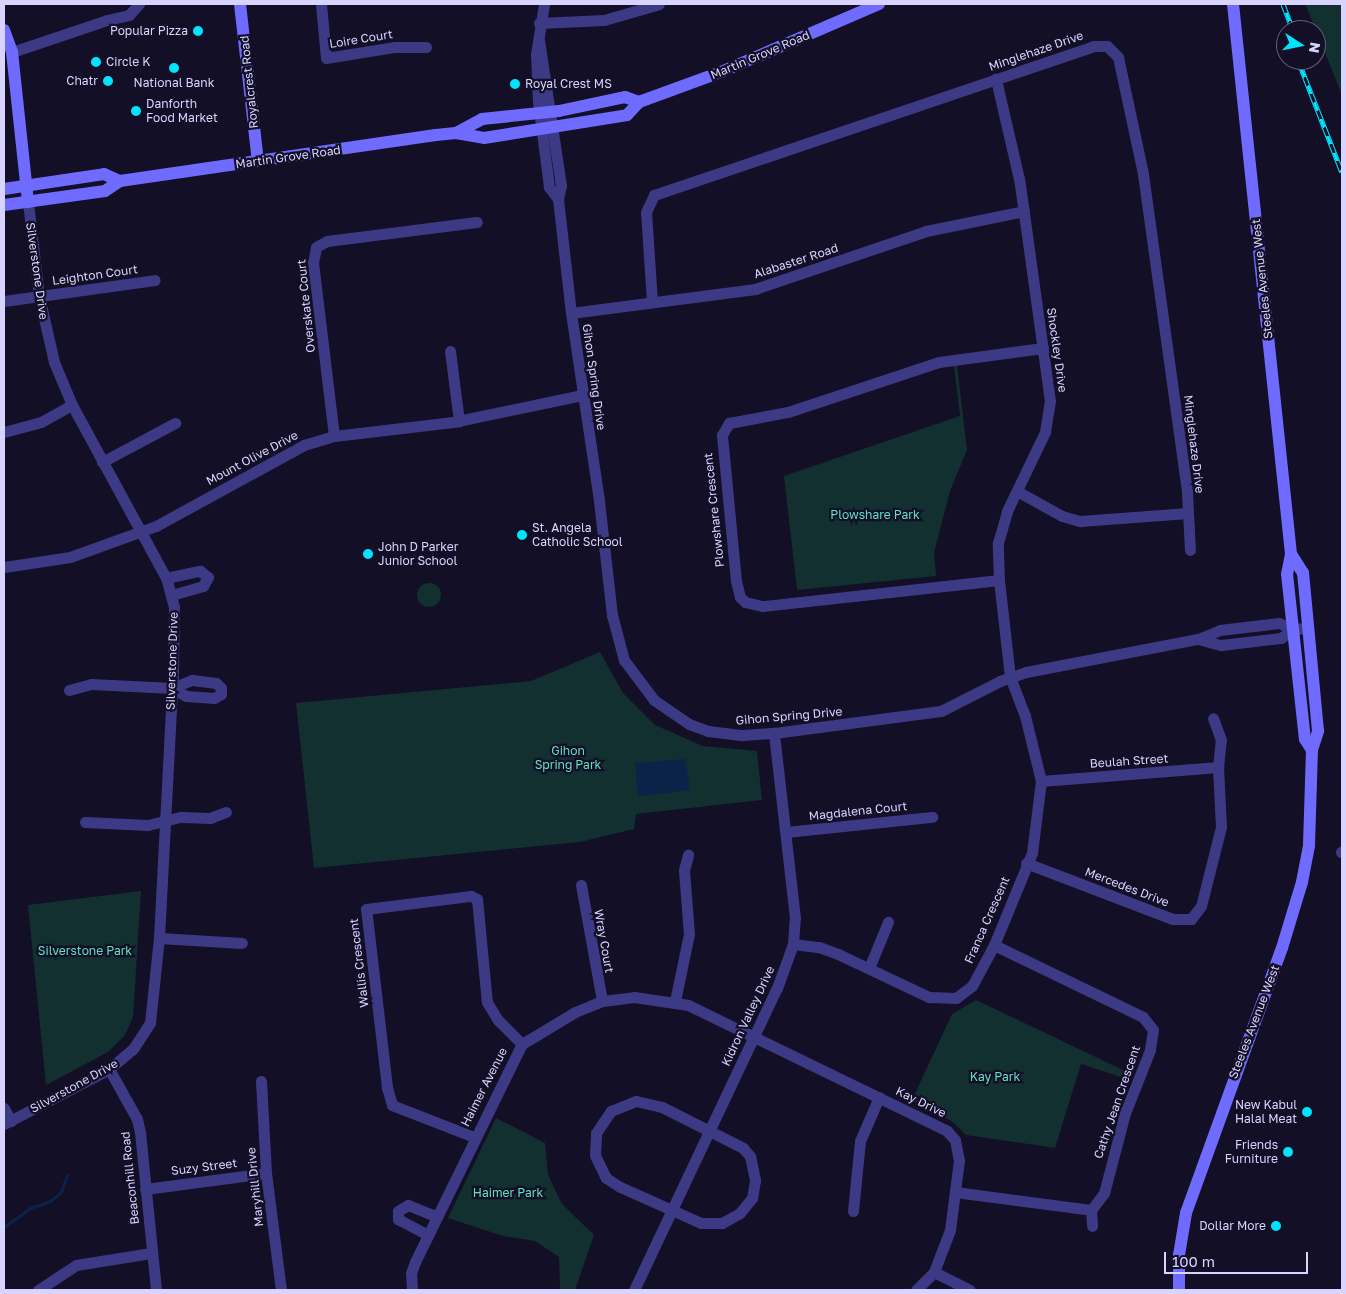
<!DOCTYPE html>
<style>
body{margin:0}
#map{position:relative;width:1346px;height:1294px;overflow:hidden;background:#130f26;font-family:"Golos Text",sans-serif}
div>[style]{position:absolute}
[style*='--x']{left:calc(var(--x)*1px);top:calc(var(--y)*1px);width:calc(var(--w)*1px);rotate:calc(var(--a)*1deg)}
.green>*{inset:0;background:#12302f}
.round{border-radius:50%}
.water>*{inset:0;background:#0c2248}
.stream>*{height:3px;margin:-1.5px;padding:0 1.5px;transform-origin:1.5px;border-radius:1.5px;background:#0c2248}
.street>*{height:11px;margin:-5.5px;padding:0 5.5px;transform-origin:5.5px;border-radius:5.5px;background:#3d3a85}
.secondary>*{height:12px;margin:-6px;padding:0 6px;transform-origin:6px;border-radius:6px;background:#6f6bff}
.rail>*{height:5px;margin-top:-2.5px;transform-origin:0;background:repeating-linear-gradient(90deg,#130f26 0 9px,#00e5ff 0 18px);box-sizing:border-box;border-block:1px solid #00e5ff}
.dots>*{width:14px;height:14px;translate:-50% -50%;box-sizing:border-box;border:2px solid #130f26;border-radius:50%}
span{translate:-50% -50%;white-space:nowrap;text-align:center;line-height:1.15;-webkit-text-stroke:4.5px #130f26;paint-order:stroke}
.poi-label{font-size:12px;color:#d9d4ff}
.right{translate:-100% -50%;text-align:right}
.left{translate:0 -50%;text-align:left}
.street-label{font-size:12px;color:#d9d4ff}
.park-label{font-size:12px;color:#5fe0c0}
.frame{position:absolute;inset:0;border:5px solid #d9d4ff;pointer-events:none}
.north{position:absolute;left:1276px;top:20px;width:50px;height:50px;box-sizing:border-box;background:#130f26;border:1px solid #625e7d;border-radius:50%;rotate:101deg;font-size:14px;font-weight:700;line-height:20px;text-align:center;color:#d9d4ff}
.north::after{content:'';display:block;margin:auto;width:18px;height:22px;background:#00e5ff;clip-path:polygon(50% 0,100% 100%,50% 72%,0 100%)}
.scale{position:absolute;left:1164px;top:1252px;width:144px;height:22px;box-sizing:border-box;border:2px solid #d9d4ff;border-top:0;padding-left:6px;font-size:15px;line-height:18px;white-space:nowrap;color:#d9d4ff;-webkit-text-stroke:4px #130f26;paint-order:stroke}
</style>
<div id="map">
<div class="green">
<i style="clip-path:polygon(1305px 4px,1342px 4px,1342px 95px,1316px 30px)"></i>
<i style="clip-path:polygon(957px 365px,967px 450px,950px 491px,934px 553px,936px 576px,797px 590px,784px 476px,960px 416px,954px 366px)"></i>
<i class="round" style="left:417px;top:583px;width:24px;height:24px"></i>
<i style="clip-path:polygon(600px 652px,623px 693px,655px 725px,703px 746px,757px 751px,762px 800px,636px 814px,634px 829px,580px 842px,314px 868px,296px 703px,531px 681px)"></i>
<i style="clip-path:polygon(141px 891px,133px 1017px,125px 1035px,108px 1052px,46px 1085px,28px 905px)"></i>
<i style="clip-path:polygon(976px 1000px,1125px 1071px,1121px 1077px,1081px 1064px,1055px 1148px,966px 1135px,953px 1122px,912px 1100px,952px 1014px)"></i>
<i style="clip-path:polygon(496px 1118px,545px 1143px,548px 1175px,562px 1204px,594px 1235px,575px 1290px,560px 1290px,559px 1257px,535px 1241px,503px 1236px,448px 1218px)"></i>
</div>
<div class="water">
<i style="clip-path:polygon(685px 759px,690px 790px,638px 796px,635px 763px)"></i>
</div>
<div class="stream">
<i style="--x:4;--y:1227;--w:32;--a:-36"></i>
<i style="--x:30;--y:1208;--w:21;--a:-19"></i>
<i style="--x:50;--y:1201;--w:14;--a:-39"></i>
<i style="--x:61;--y:1192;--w:18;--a:-71"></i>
</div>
<div class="street">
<i style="--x:321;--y:4;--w:54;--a:84.7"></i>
<i style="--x:326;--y:58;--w:70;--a:-9.1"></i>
<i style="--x:395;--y:47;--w:31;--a:0"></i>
<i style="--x:544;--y:4;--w:51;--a:99.1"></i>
<i style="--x:536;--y:54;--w:47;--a:87.6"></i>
<i style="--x:538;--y:101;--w:87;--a:82.7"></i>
<i style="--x:549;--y:187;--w:15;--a:53"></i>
<i style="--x:539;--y:23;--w:65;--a:-2.6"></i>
<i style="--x:604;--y:20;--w:57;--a:-16.2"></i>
<i style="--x:539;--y:40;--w:147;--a:81.4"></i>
<i style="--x:561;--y:185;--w:14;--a:102"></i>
<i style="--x:558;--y:199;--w:115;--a:83.5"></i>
<i style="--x:571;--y:313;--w:190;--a:81.5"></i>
<i style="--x:599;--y:501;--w:115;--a:83.5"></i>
<i style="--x:612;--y:615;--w:47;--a:75.1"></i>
<i style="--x:624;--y:660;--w:50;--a:53.1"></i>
<i style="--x:654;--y:700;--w:42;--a:34.4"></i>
<i style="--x:689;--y:724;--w:20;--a:20"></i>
<i style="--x:708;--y:731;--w:35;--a:7"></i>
<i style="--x:743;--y:735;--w:31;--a:-4"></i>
<i style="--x:774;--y:733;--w:168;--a:-7.5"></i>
<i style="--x:941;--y:711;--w:66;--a:-27"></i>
<i style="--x:1000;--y:681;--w:28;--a:-19"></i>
<i style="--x:1026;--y:672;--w:175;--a:-10.9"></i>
<i style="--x:1198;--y:639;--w:24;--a:-22"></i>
<i style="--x:1220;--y:630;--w:59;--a:-6.8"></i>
<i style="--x:1279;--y:623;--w:15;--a:23"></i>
<i style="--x:1293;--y:629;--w:15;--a:-4"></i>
<i style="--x:12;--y:52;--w:100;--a:-18.6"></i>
<i style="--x:107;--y:20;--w:23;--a:-13"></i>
<i style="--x:129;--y:15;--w:15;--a:-48"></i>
<i style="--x:4;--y:301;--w:152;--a:-7.9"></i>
<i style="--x:652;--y:302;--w:90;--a:-93.8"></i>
<i style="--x:646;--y:212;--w:19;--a:-65"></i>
<i style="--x:654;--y:195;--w:464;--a:-18.7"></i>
<i style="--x:1093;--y:46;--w:14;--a:0"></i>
<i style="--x:1107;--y:46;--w:16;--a:45"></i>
<i style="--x:1118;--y:57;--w:120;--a:77.9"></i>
<i style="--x:1143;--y:174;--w:322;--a:82.1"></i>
<i style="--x:1187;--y:493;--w:57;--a:87"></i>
<i style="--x:571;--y:313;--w:186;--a:-7.4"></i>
<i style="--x:755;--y:289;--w:181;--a:-18.7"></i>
<i style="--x:926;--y:231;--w:100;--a:-11.5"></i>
<i style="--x:450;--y:351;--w:71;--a:82.7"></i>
<i style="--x:4;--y:432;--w:38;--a:-15"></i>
<i style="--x:41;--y:422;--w:35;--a:-29"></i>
<i style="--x:334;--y:436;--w:174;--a:-96.9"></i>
<i style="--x:313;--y:263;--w:16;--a:-79"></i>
<i style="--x:316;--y:247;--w:13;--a:-29"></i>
<i style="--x:327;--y:241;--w:151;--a:-7.2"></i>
<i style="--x:102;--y:462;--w:83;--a:-28.1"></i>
<i style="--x:1017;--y:491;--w:51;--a:29.1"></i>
<i style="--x:1062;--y:516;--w:19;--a:16"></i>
<i style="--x:1080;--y:521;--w:108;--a:-4.2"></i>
<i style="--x:4;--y:567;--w:67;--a:-8.6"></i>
<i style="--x:70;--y:557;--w:91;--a:-19.8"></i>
<i style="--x:156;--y:526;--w:169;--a:-28.7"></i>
<i style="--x:304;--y:445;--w:31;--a:-17"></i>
<i style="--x:334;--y:436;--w:120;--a:-6.7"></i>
<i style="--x:453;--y:422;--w:132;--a:-11.8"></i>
<i style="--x:166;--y:578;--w:35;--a:-12"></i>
<i style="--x:200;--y:571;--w:10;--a:37"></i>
<i style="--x:208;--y:577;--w:10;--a:119"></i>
<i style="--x:203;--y:586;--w:32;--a:164"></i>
<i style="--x:999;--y:580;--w:238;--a:173.7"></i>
<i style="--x:762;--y:606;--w:17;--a:-167"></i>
<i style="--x:745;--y:602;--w:7;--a:-135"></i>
<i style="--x:740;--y:597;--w:16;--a:-104"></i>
<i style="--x:736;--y:581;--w:147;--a:-95.5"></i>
<i style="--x:722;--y:435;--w:14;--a:-60"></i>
<i style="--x:729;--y:423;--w:60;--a:-10.6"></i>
<i style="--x:788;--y:412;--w:159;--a:-18.3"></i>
<i style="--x:939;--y:362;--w:105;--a:-7.7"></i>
<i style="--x:1198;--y:639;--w:24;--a:15"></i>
<i style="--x:1221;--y:645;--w:60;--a:-6.7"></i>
<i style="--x:1281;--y:638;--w:15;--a:-37"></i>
<i style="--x:192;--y:680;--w:24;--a:7"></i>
<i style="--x:216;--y:683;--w:7;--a:45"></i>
<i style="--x:221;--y:688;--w:6;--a:90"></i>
<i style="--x:221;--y:694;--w:8;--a:150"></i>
<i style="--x:214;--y:698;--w:28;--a:-176"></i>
<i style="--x:186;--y:696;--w:16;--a:-150"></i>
<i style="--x:172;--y:688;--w:22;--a:-22"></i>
<i style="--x:69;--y:690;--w:23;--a:-15"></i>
<i style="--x:91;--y:684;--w:81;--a:2.8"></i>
<i style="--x:1041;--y:781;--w:178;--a:-4.5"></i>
<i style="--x:85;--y:822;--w:63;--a:2.7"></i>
<i style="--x:148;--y:825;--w:34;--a:-14"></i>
<i style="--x:181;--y:817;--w:29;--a:2"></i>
<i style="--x:210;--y:818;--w:17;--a:-21"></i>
<i style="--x:786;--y:832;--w:147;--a:-5.9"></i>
<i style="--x:1341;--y:852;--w:1;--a:-45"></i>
<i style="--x:1026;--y:863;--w:157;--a:20.9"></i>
<i style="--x:1173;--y:919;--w:18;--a:0"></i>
<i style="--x:1191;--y:919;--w:16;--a:-52"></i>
<i style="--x:1201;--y:906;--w:81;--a:-75.8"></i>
<i style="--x:1221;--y:827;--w:60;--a:-92.9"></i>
<i style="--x:1218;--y:767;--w:27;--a:-84"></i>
<i style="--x:1221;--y:740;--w:23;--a:-110"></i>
<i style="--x:581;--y:885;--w:118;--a:79.7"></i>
<i style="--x:159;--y:938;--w:83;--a:3.4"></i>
<i style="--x:793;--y:944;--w:26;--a:7"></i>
<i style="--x:819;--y:947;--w:20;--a:20"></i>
<i style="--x:838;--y:954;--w:101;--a:25.3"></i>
<i style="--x:929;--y:997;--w:27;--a:2"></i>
<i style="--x:956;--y:998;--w:20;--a:-37"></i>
<i style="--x:972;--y:986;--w:47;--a:-61.8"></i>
<i style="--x:994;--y:945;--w:100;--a:-67.6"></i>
<i style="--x:1032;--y:853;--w:73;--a:-82.9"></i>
<i style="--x:1041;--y:781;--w:67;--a:-103.8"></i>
<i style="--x:1025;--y:716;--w:42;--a:-111"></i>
<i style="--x:1010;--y:677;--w:98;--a:-96.5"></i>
<i style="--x:999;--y:580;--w:37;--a:-92"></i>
<i style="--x:998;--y:543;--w:33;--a:-74"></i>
<i style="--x:1007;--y:511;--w:88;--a:-64.3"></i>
<i style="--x:1045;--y:432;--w:31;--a:-81"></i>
<i style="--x:1050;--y:401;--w:224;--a:-97.9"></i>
<i style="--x:1019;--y:179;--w:103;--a:-103"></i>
<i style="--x:994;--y:945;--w:165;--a:25.8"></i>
<i style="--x:1143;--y:1017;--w:16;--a:52"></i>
<i style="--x:1153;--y:1030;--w:20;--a:99"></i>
<i style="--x:1150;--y:1050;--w:68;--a:111.6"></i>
<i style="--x:1125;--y:1113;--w:83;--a:104.7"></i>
<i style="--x:1104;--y:1193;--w:21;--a:127"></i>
<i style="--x:1091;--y:1210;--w:16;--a:86"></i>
<i style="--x:869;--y:968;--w:50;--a:-67.6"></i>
<i style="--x:675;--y:1001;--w:68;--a:-78.2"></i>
<i style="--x:689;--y:934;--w:64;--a:-94.5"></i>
<i style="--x:684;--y:870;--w:16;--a:-75"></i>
<i style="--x:109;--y:1069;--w:57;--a:60.8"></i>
<i style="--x:137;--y:1119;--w:13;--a:77"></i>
<i style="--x:140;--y:1132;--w:159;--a:84.2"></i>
<i style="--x:261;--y:1081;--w:92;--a:86.9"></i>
<i style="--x:266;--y:1173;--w:118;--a:82.7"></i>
<i style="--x:636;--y:1101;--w:27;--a:13"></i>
<i style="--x:662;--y:1107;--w:91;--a:26.8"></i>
<i style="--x:743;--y:1148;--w:11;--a:49"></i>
<i style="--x:750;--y:1156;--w:25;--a:78"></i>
<i style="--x:755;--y:1180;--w:18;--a:99"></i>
<i style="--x:752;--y:1198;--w:19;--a:129"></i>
<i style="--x:740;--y:1213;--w:21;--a:151"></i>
<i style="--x:722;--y:1223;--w:21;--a:180"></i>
<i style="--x:701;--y:1223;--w:89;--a:-156"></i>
<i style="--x:620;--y:1187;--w:17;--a:-147"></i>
<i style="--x:606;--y:1178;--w:25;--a:-116"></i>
<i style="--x:595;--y:1155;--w:22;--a:-87"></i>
<i style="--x:596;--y:1133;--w:27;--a:-56"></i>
<i style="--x:611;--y:1111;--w:27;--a:-22"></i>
<i style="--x:4;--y:1108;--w:15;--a:62"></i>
<i style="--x:4;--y:1124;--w:119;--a:-27.6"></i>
<i style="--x:109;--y:1069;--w:31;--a:-40"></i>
<i style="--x:133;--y:1049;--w:31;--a:-57"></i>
<i style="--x:150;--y:1023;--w:85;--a:-84"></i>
<i style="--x:159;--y:938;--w:269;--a:-87"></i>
<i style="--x:173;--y:669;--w:62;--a:-89.1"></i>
<i style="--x:174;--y:607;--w:30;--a:-105"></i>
<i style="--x:166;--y:578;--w:197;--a:-118.5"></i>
<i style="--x:72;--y:405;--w:47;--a:-112.7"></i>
<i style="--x:54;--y:362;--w:68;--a:-102.8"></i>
<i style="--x:39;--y:296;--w:95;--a:-96.7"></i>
<i style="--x:474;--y:1137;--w:88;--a:-158.7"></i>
<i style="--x:392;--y:1105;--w:19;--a:-106"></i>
<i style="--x:387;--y:1087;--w:179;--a:-96.7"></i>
<i style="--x:366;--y:909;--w:106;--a:-7.1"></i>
<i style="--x:471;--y:896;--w:7;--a:27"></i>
<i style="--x:477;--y:899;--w:103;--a:84.5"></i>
<i style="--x:487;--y:1002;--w:21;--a:59"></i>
<i style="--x:498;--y:1020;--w:34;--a:45"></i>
<i style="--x:145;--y:1189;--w:122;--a:-7.5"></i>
<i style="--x:955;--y:1192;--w:137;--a:7.5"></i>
<i style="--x:853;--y:1211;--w:70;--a:-84.3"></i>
<i style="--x:860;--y:1141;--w:48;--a:-66.6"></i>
<i style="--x:428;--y:1235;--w:34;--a:-152"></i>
<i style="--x:398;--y:1219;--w:8;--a:-90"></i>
<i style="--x:398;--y:1211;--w:12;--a:-31"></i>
<i style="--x:408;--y:1205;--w:31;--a:22"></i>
<i style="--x:934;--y:1272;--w:40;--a:26.6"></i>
<i style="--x:38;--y:1290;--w:45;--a:-33.3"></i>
<i style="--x:76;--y:1265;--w:76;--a:-9.1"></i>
<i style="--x:412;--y:1290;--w:17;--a:-93"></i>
<i style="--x:411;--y:1273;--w:12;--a:-70"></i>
<i style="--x:415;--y:1262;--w:243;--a:-63.9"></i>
<i style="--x:522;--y:1044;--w:62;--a:-31.1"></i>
<i style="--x:575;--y:1012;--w:29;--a:-22"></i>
<i style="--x:602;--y:1001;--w:32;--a:-7"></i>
<i style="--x:634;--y:997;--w:55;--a:8.4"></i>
<i style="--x:688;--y:1005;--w:288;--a:25.9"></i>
<i style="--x:947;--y:1131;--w:12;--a:48"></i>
<i style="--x:955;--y:1140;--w:20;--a:79"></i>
<i style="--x:959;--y:1160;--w:71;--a:97.3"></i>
<i style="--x:950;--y:1230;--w:45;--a:110.9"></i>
<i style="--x:934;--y:1272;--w:25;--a:135"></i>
<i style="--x:634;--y:1290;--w:334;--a:-64.7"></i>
<i style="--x:777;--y:988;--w:47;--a:-70"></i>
<i style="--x:793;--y:944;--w:26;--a:-86"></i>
<i style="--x:795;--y:918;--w:186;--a:-96.5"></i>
</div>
<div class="secondary">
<i style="--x:240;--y:4;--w:158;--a:83.5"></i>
<i style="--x:1233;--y:4;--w:553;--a:83.98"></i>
<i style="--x:1291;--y:554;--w:20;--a:101"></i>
<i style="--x:1287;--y:574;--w:166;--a:83.8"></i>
<i style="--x:1305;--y:739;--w:13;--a:58"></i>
<i style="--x:4;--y:30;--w:23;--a:70"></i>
<i style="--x:12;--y:52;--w:151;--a:83.9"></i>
<i style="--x:456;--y:133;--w:30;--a:-28"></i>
<i style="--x:482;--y:119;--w:77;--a:-5.9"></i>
<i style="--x:559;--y:111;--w:67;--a:-12"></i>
<i style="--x:625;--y:97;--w:15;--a:20"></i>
<i style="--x:4;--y:189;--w:101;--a:-8.5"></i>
<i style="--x:104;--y:174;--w:17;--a:24"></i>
<i style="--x:4;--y:205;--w:102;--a:-7.9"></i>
<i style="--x:105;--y:191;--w:18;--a:-34"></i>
<i style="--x:120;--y:181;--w:319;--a:-8.3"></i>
<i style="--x:436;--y:135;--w:20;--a:-6"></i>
<i style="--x:456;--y:133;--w:28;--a:10"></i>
<i style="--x:484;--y:138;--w:145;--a:-9.1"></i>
<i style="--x:627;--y:115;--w:18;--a:-47"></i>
<i style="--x:639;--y:102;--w:87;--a:-20.1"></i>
<i style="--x:721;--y:72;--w:172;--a:-23.3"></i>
<i style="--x:1179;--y:1290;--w:35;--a:-90"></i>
<i style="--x:1179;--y:1255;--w:43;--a:-80.5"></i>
<i style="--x:1186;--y:1213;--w:282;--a:-70.1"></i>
<i style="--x:1282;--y:948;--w:69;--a:-73.1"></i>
<i style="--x:1302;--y:882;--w:38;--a:-79"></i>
<i style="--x:1309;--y:845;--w:95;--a:-88.2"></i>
<i style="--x:1312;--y:750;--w:20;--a:-72"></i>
<i style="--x:1318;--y:731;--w:159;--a:-95.4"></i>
<i style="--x:1303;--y:573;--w:22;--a:-122"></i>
</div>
<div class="rail">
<i style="--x:1283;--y:4;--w:28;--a:69"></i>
<i style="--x:1298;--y:60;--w:120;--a:68.6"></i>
</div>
<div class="dots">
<i style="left:198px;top:31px;background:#00e5ff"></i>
<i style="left:96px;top:62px;background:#00e5ff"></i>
<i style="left:174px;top:68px;background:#00e5ff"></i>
<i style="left:108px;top:81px;background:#00e5ff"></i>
<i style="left:515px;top:84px;background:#00e5ff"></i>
<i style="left:136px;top:111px;background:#00e5ff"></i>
<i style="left:522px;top:535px;background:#00e5ff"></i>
<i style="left:368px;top:554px;background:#00e5ff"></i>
<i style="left:1307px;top:1112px;background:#00e5ff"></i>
<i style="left:1288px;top:1152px;background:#00e5ff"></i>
<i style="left:1276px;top:1226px;background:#00e5ff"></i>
</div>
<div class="poi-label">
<span class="right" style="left:188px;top:31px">Popular Pizza</span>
<span class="left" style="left:106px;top:62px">Circle K</span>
<span class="right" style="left:98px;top:81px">Chatr</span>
<span style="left:174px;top:83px">National Bank</span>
<span class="left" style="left:525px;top:84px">Royal Crest MS</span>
<span class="left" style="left:146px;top:111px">Danforth<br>Food Market</span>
<span class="left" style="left:532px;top:535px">St. Angela<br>Catholic School</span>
<span class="left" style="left:378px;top:554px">John D Parker<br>Junior School</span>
<span class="right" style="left:1297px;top:1112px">New Kabul<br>Halal Meat</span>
<span class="right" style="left:1278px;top:1152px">Friends<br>Furniture</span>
<span class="right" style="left:1266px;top:1226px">Dollar More</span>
</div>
<div class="street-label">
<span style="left:361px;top:39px;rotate:-9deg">Loire Court</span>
<span style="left:1036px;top:51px;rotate:-19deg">Minglehaze Drive</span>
<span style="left:760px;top:55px;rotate:-23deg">Martin Grove Road</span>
<span style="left:249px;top:82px;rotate:-96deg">Royalcrest Road</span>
<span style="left:288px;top:157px;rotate:-8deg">Martin Grove Road</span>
<span style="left:796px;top:261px;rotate:-18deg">Alabaster Road</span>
<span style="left:37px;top:271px;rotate:82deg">Silverstone Drive</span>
<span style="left:95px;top:275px;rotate:-8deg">Leighton Court</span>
<span style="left:1262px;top:279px;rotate:-96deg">Steeles Avenue West</span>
<span style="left:306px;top:306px;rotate:-96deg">Overskate Court</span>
<span style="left:1057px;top:350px;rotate:82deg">Shockley Drive</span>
<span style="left:594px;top:377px;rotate:82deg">Gihon Spring Drive</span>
<span style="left:1194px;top:444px;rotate:83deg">Minglehaze Drive</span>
<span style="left:252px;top:458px;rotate:-28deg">Mount Olive Drive</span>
<span style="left:714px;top:510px;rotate:-96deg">Plowshare Crescent</span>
<span style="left:172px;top:661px;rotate:-88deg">Silverstone Drive</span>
<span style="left:789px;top:716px;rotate:-5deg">Gihon Spring Drive</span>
<span style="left:1129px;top:761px;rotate:-4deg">Beulah Street</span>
<span style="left:858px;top:811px;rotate:-6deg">Magdalena Court</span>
<span style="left:1127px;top:887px;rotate:21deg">Mercedes Drive</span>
<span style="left:987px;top:920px;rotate:-66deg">Franca Crescent</span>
<span style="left:604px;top:941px;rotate:80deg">Wray Court</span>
<span style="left:359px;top:963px;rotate:-97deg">Wallis Crescent</span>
<span style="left:748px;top:1016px;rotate:-65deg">Kidron Valley Drive</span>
<span style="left:1254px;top:1022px;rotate:-69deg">Steeles Avenue West</span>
<span style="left:74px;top:1086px;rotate:-29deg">Silverstone Drive</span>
<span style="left:484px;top:1087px;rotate:-63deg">Haimer Avenue</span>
<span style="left:921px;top:1102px;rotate:26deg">Kay Drive</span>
<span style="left:1117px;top:1102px;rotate:-71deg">Cathy Jean Crescent</span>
<span style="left:204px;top:1167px;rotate:-7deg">Suzy Street</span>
<span style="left:130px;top:1178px;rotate:-96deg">Beaconhill Road</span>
<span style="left:255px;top:1187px;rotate:-96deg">Maryhill Drive</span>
</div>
<div class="park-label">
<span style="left:875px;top:515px">Plowshare Park</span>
<span style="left:568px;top:758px">Gihon<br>Spring Park</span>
<span style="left:85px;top:951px">Silverstone Park</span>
<span style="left:995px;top:1077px">Kay Park</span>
<span style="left:508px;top:1193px">Haimer Park</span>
</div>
<div class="frame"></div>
<div class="north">N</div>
<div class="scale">100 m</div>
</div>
